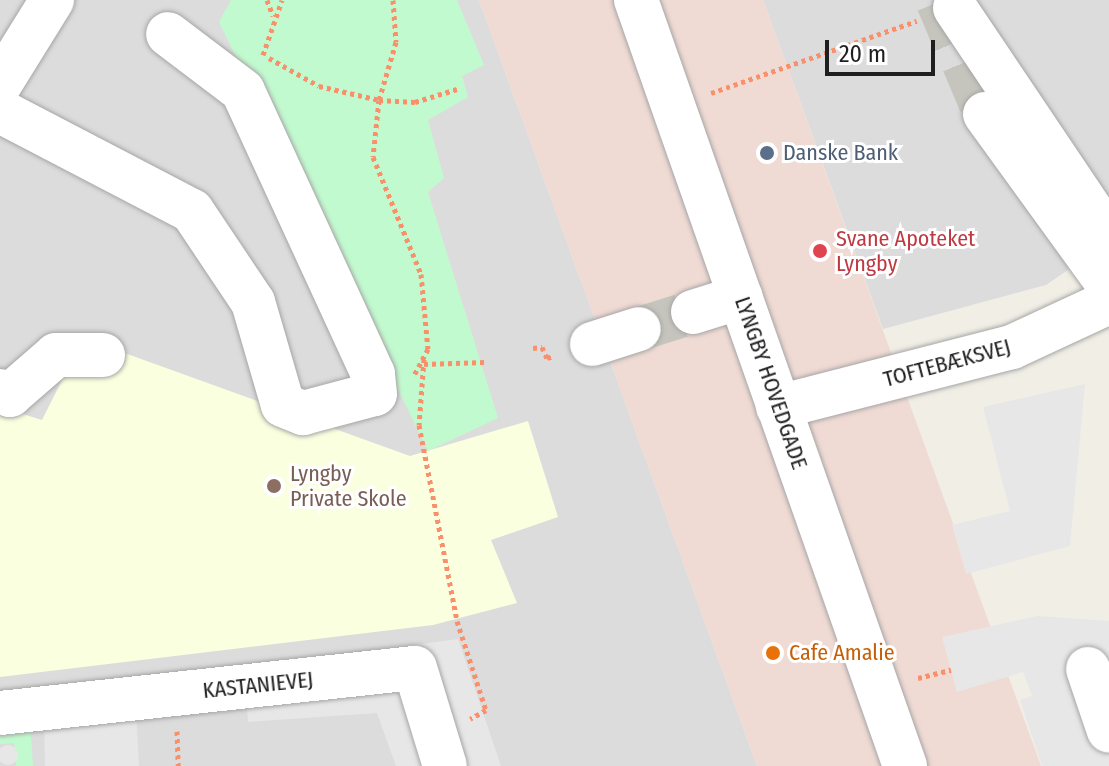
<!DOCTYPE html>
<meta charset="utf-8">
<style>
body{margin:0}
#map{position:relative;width:1109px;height:766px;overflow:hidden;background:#f0eee5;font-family:"Fira Sans Condensed",sans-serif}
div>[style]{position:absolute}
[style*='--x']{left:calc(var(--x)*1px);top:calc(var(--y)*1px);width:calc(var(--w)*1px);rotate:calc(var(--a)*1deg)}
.residential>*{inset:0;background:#dddcdc}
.commercial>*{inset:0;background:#f0dad4}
.education>*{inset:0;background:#faffdf}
.park>*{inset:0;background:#c2facf}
.parking>*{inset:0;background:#e7e7e7}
.round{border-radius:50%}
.minor-tunnel>*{height:44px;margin-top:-22px;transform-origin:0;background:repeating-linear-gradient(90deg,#c6c5bd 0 44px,transparent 0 66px)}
.path>*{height:5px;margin-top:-2.5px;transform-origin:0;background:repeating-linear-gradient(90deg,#fa906b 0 4px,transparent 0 8px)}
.roads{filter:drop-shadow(0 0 2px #a6a6a6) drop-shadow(0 0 2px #a6a6a6)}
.minor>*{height:44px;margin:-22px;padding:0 22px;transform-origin:22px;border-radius:22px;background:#fff}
.dots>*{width:22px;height:22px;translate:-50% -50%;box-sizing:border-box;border:4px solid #fff;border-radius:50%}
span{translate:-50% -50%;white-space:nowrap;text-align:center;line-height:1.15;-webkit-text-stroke:6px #fff;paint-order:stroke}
.service-label{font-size:22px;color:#4e5e75}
.left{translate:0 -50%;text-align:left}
.health-label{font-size:22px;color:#be3a42}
.street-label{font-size:22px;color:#1f1f1f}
.education-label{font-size:22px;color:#785e54}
.food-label{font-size:22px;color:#c56008}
.scale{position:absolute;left:825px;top:40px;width:110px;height:36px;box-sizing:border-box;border:4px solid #1f1f1f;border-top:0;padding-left:10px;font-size:24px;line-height:28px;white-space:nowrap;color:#1f1f1f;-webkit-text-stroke:6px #fff;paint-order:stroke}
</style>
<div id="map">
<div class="residential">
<i style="clip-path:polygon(0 0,479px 0,757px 766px,0 766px)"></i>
<i style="clip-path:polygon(763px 0,1109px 0,1109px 242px,1046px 285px,883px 329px)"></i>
</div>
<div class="commercial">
<i style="clip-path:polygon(479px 0,763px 0,1041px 766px,757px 766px)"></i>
</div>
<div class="education">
<i style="clip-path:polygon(83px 338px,410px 456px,528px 421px,558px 517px,491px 540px,517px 603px,433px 625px,0 677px,0 407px,42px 420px)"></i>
</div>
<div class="park">
<i style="clip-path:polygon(231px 0,457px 0,484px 65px,462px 76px,468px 97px,428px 120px,444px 178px,428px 192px,498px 418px,428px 451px,219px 22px)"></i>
<i style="clip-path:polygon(30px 722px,33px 766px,16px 766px,14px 743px,0 744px,0 731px)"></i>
</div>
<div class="parking">
<i style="clip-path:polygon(1085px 384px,1070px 546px,966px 574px,952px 525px,1010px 511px,983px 407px)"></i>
<i style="clip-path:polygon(1037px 616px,1109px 621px,1109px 766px,1042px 766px,1020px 700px,1032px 696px,1023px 672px,957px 692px,942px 637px)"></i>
<i style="clip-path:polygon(458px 639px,501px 766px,396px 766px,377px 713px,248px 722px,244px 668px)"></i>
<i style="clip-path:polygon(136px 710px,139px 766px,45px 766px,44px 715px)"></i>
<i class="round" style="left:-2px;top:745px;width:20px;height:20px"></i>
</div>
<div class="minor-tunnel">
<i style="--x:938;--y:2;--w:121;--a:67.2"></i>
<i style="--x:639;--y:329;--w:57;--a:-17.5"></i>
</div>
<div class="path">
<i style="--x:267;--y:0;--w:17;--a:69"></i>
<i style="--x:393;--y:0;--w:42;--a:85.9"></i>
<i style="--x:396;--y:42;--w:60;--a:106.3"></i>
<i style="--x:379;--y:100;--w:57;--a:96"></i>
<i style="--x:373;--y:157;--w:126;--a:67.7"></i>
<i style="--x:421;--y:274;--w:75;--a:84.7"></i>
<i style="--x:428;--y:349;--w:30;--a:118"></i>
<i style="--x:263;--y:55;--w:58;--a:-70.9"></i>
<i style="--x:269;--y:58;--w:57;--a:29.2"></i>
<i style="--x:319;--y:86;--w:62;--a:13.1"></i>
<i style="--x:379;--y:100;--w:36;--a:3"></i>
<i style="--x:415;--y:102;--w:44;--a:-17.2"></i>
<i style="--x:711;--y:93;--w:218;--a:-19.3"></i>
<i style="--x:533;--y:348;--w:9;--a:-6"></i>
<i style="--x:542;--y:347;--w:12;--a:66"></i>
<i style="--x:547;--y:358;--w:6;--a:-18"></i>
<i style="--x:424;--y:359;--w:66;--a:94.3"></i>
<i style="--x:419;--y:425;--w:200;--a:79"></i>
<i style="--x:457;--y:621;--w:94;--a:72"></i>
<i style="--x:486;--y:710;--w:18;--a:151"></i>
<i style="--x:424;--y:364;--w:61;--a:-1.9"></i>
<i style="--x:918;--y:678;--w:34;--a:-14"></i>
<i style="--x:177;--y:731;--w:35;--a:88"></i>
</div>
<div class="roads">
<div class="minor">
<i style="--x:636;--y:0;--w:812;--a:70.65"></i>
<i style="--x:955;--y:8;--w:276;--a:56.1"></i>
<i style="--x:0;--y:84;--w:99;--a:-58.2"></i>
<i style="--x:0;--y:111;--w:216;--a:27.5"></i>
<i style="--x:192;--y:211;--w:110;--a:56.2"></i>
<i style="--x:253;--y:302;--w:107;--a:73.8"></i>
<i style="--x:283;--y:405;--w:22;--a:22"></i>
<i style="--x:303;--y:413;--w:74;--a:-14.8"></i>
<i style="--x:375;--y:394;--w:20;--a:-96"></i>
<i style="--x:373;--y:374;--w:311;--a:-114.7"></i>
<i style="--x:243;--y:91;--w:94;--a:-142.8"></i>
<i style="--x:985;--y:114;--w:211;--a:54.1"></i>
<i style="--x:693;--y:312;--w:50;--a:-17.4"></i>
<i style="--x:592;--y:344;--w:49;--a:-17.7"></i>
<i style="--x:0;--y:391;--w:11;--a:22"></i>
<i style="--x:10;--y:395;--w:61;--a:-41"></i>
<i style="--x:56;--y:355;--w:47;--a:0"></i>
<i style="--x:778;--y:407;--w:242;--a:-14.4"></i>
<i style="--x:1012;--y:347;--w:107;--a:-24.9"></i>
<i style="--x:1088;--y:669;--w:65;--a:71.3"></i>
<i style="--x:0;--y:713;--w:417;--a:-6.2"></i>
<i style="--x:415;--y:668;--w:102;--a:73"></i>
</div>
</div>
<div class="dots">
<i style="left:767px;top:153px;background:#5c6f8a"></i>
<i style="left:820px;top:251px;background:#e0444e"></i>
<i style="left:274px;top:486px;background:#8d6e63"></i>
<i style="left:773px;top:653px;background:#e8710a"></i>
</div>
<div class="service-label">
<span class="left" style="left:783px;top:153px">Danske Bank</span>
</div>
<div class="health-label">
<span class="left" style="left:836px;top:251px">Svane Apoteket<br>Lyngby</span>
</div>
<div class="street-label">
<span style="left:947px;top:363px;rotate:-15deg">TOFTEBÆKSVEJ</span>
<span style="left:771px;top:383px;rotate:71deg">LYNGBY HOVEDGADE</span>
<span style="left:258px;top:685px;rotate:-6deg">KASTANIEVEJ</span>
</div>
<div class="education-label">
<span class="left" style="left:290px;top:486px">Lyngby<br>Private Skole</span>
</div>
<div class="food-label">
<span class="left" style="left:789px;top:653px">Cafe Amalie</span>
</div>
<div class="scale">20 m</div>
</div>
